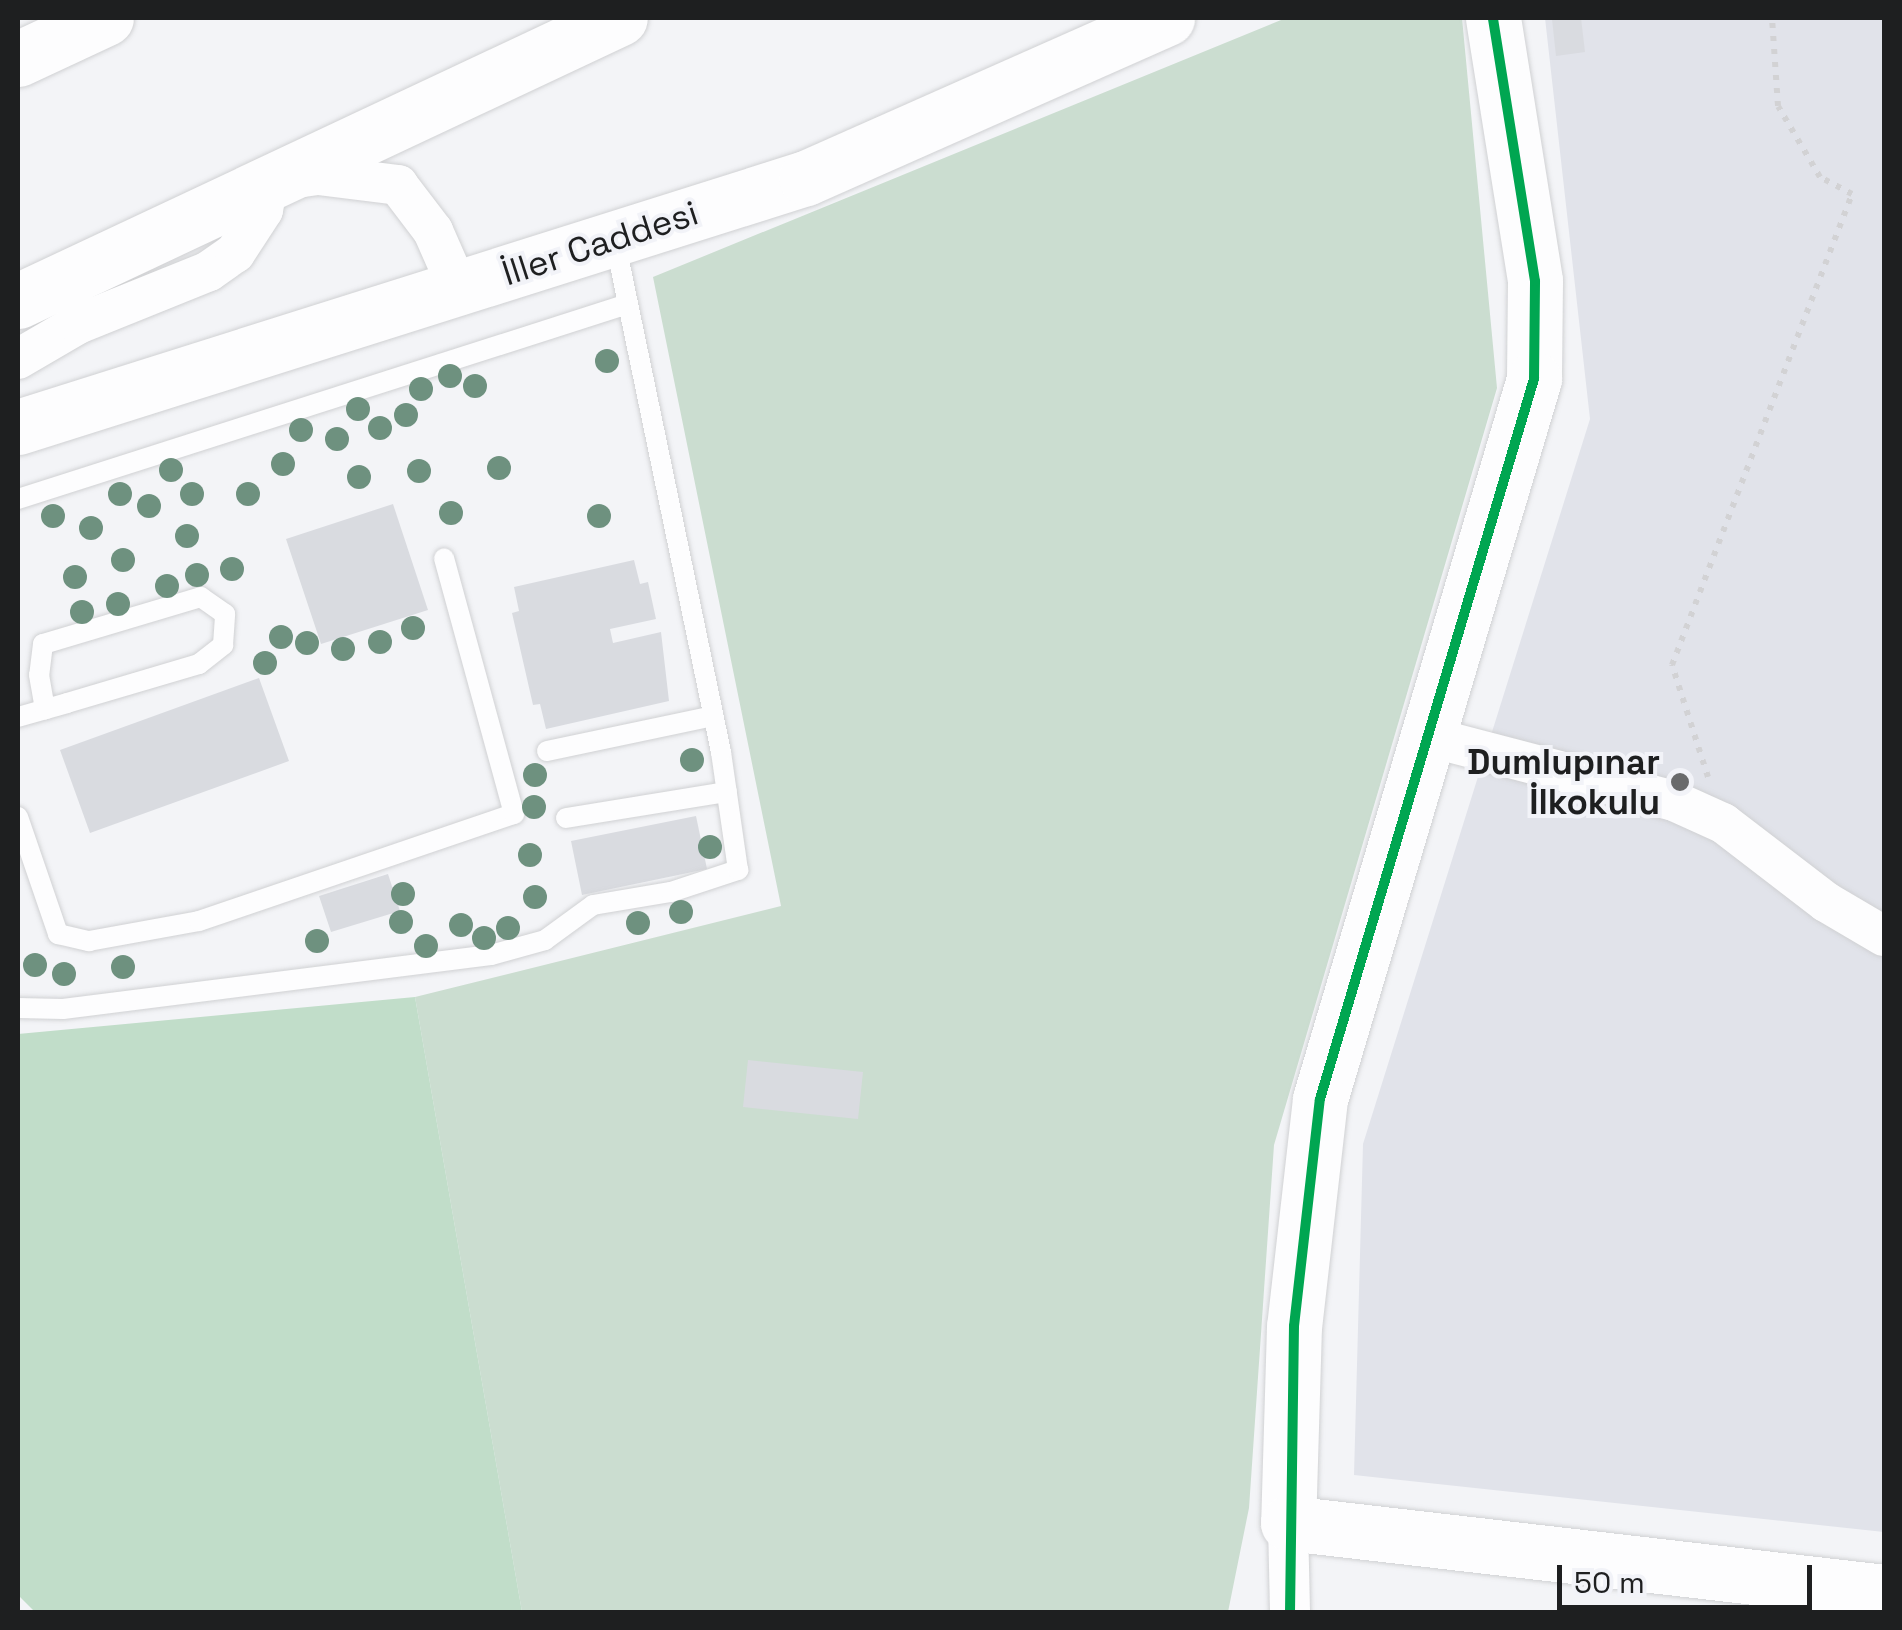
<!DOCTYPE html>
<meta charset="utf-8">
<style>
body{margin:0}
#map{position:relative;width:1902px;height:1630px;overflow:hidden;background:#f3f4f7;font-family:"Space Grotesk",sans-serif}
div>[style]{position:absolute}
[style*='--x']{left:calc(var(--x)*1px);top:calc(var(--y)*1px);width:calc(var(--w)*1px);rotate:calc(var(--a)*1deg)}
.built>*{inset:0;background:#e1e3ea}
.green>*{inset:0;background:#cbddd0}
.forest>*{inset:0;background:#c1ddc9}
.building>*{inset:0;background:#d9dbe0}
.path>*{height:6px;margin-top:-3px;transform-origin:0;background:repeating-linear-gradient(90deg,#d2d2d4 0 5px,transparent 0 13px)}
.roads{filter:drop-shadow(0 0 2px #d0d1d3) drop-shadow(0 0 2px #d0d1d3)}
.lane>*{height:20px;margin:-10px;padding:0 10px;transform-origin:10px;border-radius:10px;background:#fdfdfe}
.street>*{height:40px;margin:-20px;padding:0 20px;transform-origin:20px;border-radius:20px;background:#fdfdfe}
.secondary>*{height:55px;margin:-27.5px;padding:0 27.5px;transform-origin:27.5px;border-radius:27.5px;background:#fdfdfe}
.highway>*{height:55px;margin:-27.5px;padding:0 27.5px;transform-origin:27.5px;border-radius:27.5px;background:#fdfdfe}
.bus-1>*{height:10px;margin:-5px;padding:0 5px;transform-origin:5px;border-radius:5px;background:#00a651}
.trees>*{width:24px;height:24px;margin:-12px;border-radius:50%;background:#6e917f}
.dots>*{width:28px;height:28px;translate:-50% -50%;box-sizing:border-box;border:5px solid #f2f3f8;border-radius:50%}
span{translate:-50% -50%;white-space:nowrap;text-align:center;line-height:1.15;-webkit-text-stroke:8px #f2f3f8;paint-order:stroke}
.street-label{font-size:35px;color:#1e1f20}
.poi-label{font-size:35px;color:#1e1f20;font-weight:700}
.right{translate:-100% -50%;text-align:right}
.frame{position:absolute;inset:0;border:20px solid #1e1f20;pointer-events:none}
.scale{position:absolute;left:1557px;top:1565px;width:255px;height:45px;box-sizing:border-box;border:5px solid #1e1f20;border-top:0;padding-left:12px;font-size:30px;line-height:35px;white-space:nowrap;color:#1e1f20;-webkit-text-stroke:8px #f2f3f8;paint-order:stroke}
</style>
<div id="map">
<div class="built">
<i style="clip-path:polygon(1545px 18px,1884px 18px,1884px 1532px,1354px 1475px,1363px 1144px,1590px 419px)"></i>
</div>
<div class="green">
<i style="clip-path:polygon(1286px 18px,1462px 18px,1497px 388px,1274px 1145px,1249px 1508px,1228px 1612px,522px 1612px,415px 997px,781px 906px,653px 277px)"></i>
</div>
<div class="forest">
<i style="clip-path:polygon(415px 997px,522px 1612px,35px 1612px,18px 1595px,18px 1034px)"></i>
</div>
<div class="building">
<i style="clip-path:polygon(1565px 18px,1581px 18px,1585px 52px,1556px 56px,1552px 19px)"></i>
<i style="clip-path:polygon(393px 504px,428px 610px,321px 644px,286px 539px)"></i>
<i style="clip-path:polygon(634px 560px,640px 584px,648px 582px,656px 619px,610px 629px,613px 643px,661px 632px,669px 701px,546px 729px,540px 704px,533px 705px,512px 613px,519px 611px,514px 587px)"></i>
<i style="clip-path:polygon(259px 678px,289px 761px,90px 833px,60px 750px)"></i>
<i style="clip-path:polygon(696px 816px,707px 869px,582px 895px,571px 841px)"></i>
<i style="clip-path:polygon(388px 874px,400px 911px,331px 932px,319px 896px)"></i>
<i style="clip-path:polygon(748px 1060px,863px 1072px,858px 1119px,743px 1107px)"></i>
</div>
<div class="path">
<i style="--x:1708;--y:777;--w:118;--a:-107.8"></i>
<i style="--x:1672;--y:665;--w:504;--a:-69.08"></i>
<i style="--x:1852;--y:194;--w:36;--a:-152"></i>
<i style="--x:1820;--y:177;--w:82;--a:-120.6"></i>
<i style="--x:1778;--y:106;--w:88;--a:-93.9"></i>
</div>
<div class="roads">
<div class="lane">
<i style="--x:18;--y:499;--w:640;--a:-17.73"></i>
<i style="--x:18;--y:717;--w:51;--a:-15.9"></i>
<i style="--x:67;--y:703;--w:138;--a:-16.5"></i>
<i style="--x:199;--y:664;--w:31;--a:-38"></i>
<i style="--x:223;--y:645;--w:31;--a:-86"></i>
<i style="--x:225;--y:614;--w:29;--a:-145"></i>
<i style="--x:201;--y:597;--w:165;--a:163.4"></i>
<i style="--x:43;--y:644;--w:31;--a:97"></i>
<i style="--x:39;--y:675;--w:35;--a:80"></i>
<i style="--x:547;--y:751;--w:170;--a:-11.9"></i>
<i style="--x:18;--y:817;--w:124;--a:71.1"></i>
<i style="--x:58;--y:934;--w:32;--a:13"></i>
<i style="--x:89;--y:941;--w:112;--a:-10.3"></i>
<i style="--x:199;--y:921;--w:333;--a:-18.8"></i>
<i style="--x:514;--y:814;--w:265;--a:-105.3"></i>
<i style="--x:566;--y:818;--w:163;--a:-9.2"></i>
<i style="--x:18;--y:1008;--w:45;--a:1.3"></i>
<i style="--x:63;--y:1009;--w:431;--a:-7.2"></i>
<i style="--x:491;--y:955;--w:56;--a:-15.5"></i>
<i style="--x:545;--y:940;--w:59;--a:-36.1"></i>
<i style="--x:593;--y:905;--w:79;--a:-9.5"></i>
<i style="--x:671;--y:892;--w:71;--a:-18.2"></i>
<i style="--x:738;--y:870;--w:119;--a:-98.2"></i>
<i style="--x:721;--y:752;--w:522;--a:-101.72"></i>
</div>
<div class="street">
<i style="--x:18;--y:359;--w:69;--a:-30.3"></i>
<i style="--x:78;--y:324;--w:141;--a:-22"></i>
<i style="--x:209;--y:271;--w:32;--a:-35"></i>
<i style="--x:235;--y:253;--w:51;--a:-56.9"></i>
<i style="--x:263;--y:210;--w:28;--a:-80"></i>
<i style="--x:268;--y:182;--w:50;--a:-8"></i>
<i style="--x:318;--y:175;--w:81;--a:7.1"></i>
<i style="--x:398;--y:185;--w:58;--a:52.7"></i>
<i style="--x:433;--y:231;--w:62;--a:66.3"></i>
<i style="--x:1426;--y:736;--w:256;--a:14.7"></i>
<i style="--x:1674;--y:801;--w:54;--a:24.2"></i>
<i style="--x:1723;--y:823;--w:130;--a:37.5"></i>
<i style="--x:1826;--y:902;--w:67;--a:30.4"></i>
<i style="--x:1288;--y:1523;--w:89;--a:88.7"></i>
</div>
<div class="secondary">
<i style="--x:1493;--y:18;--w:266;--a:80.9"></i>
<i style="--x:1535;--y:281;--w:98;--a:90.6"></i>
<i style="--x:1534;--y:379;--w:751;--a:106.55"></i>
<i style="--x:1320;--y:1099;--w:228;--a:96.5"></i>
<i style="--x:1294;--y:1326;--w:197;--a:91.7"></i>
<i style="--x:1288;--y:1523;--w:600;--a:6.6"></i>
<i style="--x:18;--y:427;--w:826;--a:-17.54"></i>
<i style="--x:806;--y:178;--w:395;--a:-23.9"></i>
</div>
<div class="highway">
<i style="--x:18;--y:59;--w:97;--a:-25"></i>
<i style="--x:18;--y:301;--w:665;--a:-25.18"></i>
</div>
</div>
<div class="bus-1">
<i style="--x:1290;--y:1612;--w:286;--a:-89.2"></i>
<i style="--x:1294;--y:1326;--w:228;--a:-83.5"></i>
<i style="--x:1320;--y:1099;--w:751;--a:-73.45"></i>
<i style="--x:1534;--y:379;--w:98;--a:-89.4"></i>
<i style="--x:1535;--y:281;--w:266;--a:-99.1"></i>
</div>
<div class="trees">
<i style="left:607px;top:361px"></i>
<i style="left:450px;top:376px"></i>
<i style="left:475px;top:386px"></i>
<i style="left:421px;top:389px"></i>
<i style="left:358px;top:409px"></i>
<i style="left:406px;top:415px"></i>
<i style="left:380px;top:428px"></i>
<i style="left:301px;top:430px"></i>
<i style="left:337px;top:439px"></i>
<i style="left:283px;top:464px"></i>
<i style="left:499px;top:468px"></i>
<i style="left:171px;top:470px"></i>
<i style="left:419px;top:471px"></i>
<i style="left:359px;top:477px"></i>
<i style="left:120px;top:494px"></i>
<i style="left:192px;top:494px"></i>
<i style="left:248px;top:494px"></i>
<i style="left:149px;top:506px"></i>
<i style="left:451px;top:513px"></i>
<i style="left:53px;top:516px"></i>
<i style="left:599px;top:516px"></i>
<i style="left:91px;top:528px"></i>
<i style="left:187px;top:536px"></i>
<i style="left:123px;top:560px"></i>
<i style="left:232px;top:569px"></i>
<i style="left:197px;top:575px"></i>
<i style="left:75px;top:577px"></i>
<i style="left:167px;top:586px"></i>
<i style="left:118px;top:604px"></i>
<i style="left:82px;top:612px"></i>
<i style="left:413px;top:628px"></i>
<i style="left:281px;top:637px"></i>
<i style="left:380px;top:642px"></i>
<i style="left:307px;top:643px"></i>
<i style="left:343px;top:649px"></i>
<i style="left:265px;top:663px"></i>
<i style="left:692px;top:760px"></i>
<i style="left:535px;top:775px"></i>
<i style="left:534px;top:807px"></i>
<i style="left:710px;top:847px"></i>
<i style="left:530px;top:855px"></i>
<i style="left:403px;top:894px"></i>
<i style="left:535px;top:897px"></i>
<i style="left:681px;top:912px"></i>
<i style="left:401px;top:922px"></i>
<i style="left:638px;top:923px"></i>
<i style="left:461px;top:925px"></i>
<i style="left:508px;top:928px"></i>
<i style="left:484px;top:938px"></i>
<i style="left:317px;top:941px"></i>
<i style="left:426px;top:946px"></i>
<i style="left:35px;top:965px"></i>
<i style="left:123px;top:967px"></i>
<i style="left:64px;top:974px"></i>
</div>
<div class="dots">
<i style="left:1680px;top:782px;background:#696a6b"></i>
</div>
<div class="street-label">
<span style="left:600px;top:243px;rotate:-18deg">İller Caddesi</span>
</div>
<div class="poi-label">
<span class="right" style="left:1660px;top:782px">Dumlupınar<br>İlkokulu</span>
</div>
<div class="frame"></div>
<div class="scale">50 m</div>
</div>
